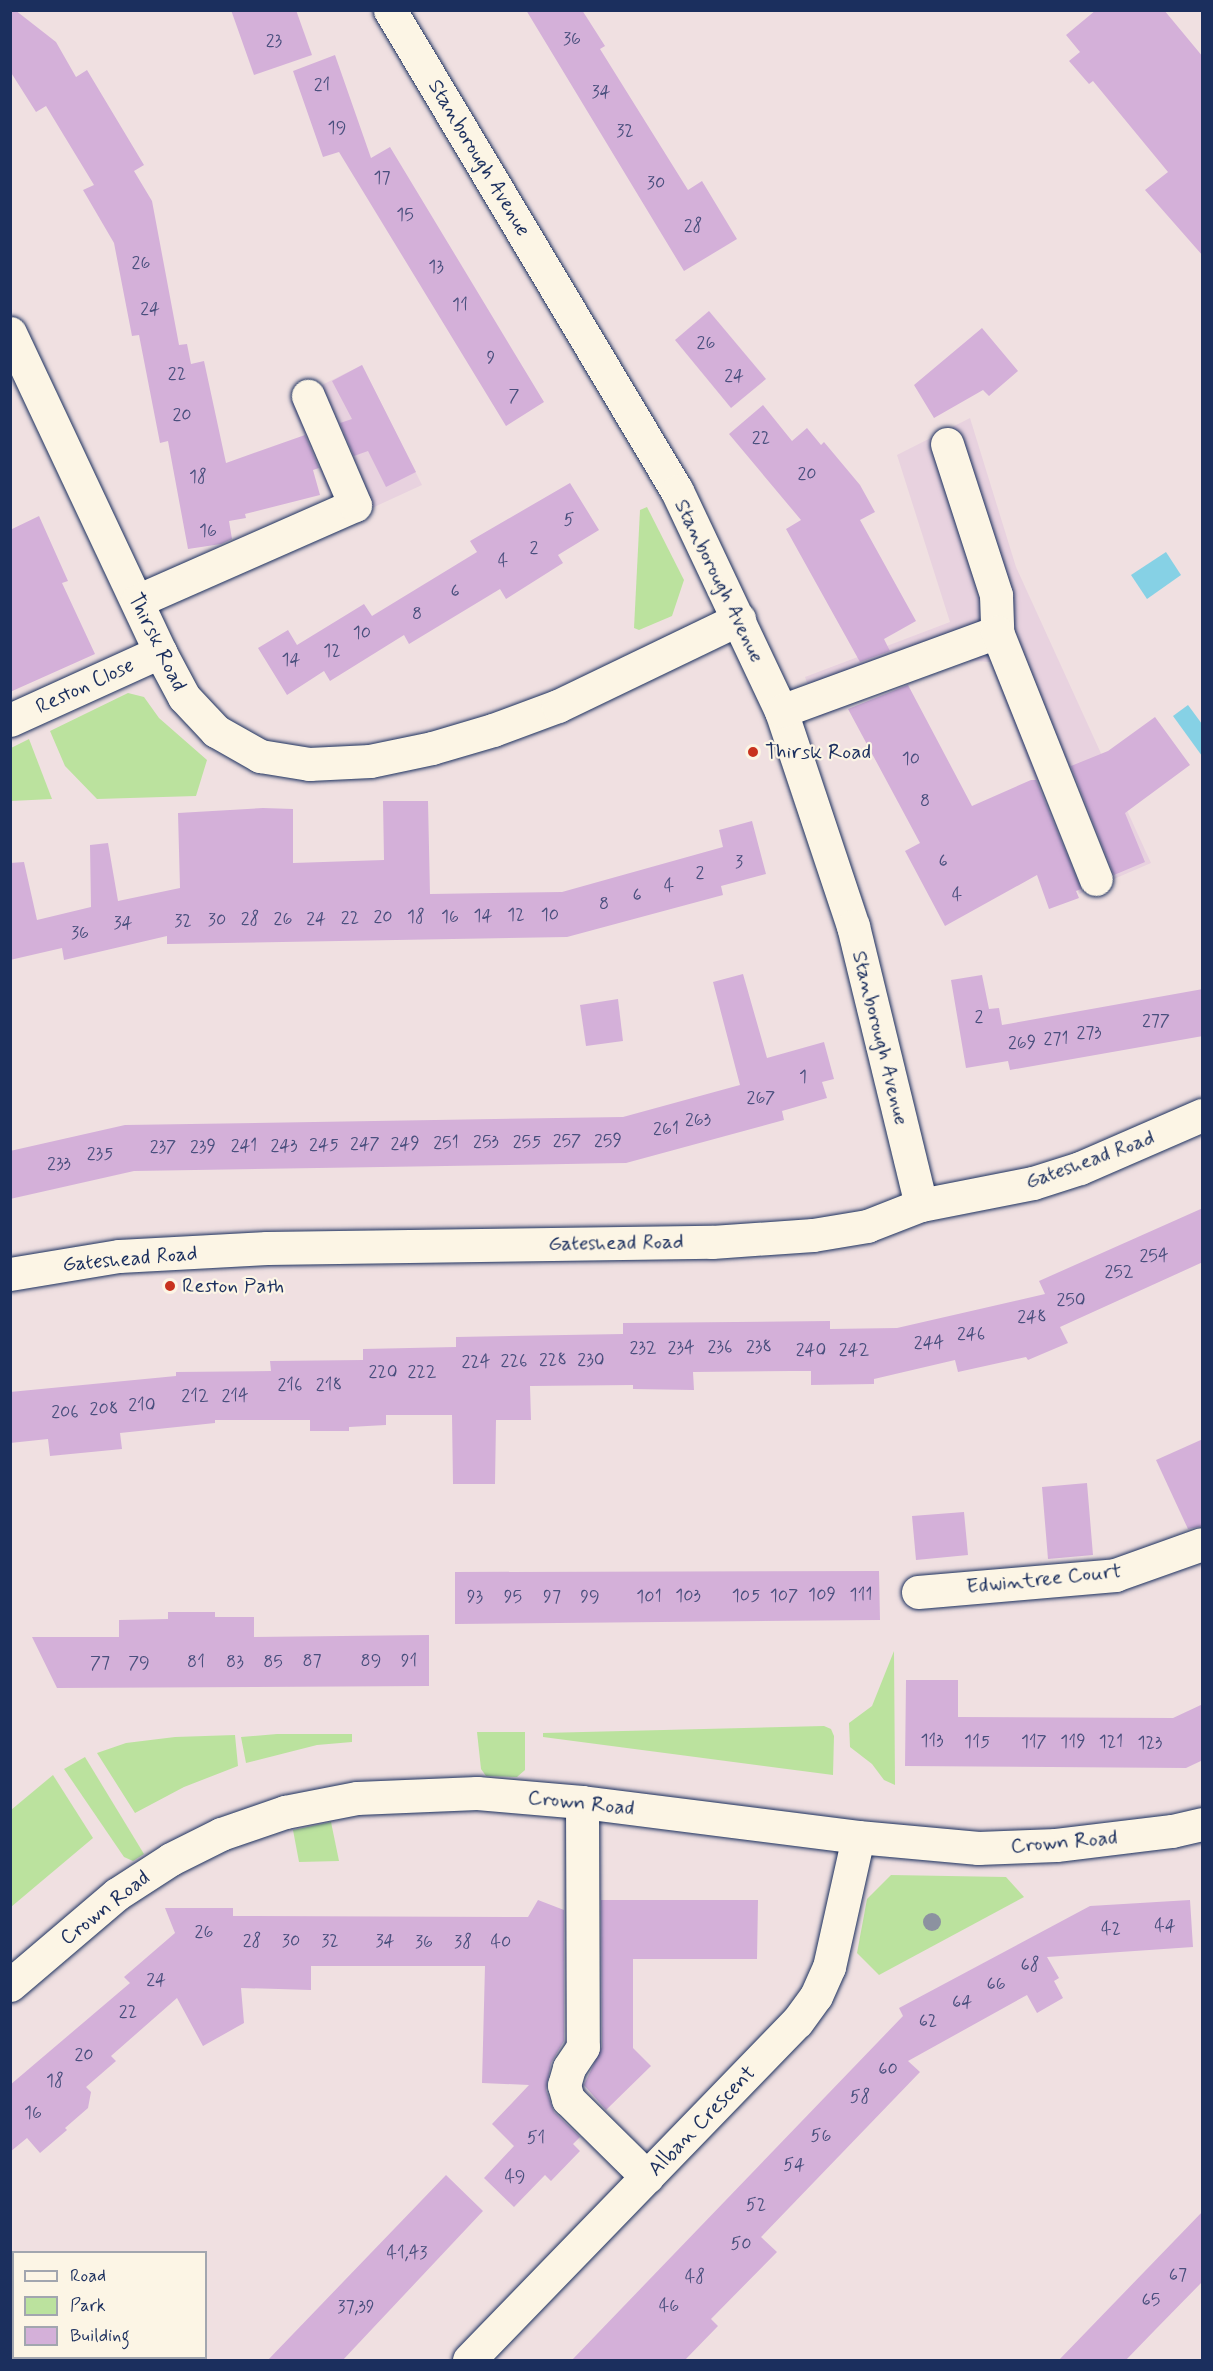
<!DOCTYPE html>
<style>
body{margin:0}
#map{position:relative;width:1213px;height:2371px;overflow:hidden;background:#f0e0e1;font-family:Mynerve,sans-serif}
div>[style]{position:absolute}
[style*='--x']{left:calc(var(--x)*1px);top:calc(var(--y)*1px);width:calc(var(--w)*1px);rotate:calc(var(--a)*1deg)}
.built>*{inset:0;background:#e8d2df}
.green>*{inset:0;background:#bbe29e}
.water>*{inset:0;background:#86d1e5}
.building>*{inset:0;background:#d4b0d9}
.roads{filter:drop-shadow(0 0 2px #1b2f5e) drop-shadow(0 0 2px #1b2f5e)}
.minor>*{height:33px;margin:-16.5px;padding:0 16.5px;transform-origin:16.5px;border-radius:16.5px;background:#fcf5e5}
.trees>*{width:18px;height:18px;margin:-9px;border-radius:50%;background:#8c92a0}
.dots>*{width:16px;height:16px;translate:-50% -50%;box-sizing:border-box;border:3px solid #fcf5e5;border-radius:50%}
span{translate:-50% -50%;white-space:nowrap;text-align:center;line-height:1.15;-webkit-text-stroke:4.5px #fcf5e5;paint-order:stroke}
.number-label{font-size:18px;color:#494f7d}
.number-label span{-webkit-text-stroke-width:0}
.street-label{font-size:21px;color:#1b2f5e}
.poi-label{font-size:21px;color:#1b2f5e}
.left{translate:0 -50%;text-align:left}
.frame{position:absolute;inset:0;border:12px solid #1b2f5e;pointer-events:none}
.legend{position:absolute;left:12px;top:2251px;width:195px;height:108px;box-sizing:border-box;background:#fcf5e5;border:2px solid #a2a6af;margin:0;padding:8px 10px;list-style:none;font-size:18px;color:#1b2f5e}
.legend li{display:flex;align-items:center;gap:12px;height:30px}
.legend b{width:30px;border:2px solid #a2a6af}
</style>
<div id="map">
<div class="built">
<i style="clip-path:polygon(362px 365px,422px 485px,174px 599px,335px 505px,290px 401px)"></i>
<i style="clip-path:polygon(970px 418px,1016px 567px,1151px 863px,1079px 894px,990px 662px,960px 660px,819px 717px,805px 677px,950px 622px,897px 455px)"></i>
</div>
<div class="green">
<i style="clip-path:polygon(647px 507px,684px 580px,672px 616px,639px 630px,634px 628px,640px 510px)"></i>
<i style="clip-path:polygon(128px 693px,144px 697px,159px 718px,207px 760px,196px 796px,97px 799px,65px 766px,50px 731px)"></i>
<i style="clip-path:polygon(29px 739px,52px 799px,11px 801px,11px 748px)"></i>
<i style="clip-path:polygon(894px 1651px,895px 1784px,895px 1785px,884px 1780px,872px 1764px,850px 1747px,849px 1723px,872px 1706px)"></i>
<i style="clip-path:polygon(824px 1726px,831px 1729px,834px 1736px,833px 1775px,543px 1737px,543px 1733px)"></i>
<i style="clip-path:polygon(477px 1732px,525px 1732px,525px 1770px,517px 1777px,486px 1776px,481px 1769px)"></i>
<i style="clip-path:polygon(277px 1734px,352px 1734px,352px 1742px,317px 1745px,246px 1763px,241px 1737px)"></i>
<i style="clip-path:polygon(235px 1735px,238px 1766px,184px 1787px,135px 1813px,97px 1753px,126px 1743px,175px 1737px)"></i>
<i style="clip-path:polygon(85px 1757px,144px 1854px,133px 1861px,124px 1857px,64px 1769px)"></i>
<i style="clip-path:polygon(53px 1775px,93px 1838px,11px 1907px,11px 1810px)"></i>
<i style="clip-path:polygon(331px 1822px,339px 1861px,299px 1862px,293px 1830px)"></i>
<i style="clip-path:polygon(891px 1875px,1006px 1877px,1024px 1897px,879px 1975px,857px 1953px,867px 1899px)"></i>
</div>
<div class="water">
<i style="clip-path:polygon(1166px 552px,1181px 575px,1147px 599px,1131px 575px)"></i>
<i style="clip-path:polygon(1188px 705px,1202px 724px,1202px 756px,1173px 716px)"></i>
</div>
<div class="building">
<i style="clip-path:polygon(10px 10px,15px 10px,56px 42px,76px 77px,87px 70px,144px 165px,134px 171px,152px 201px,179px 345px,187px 344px,191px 364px,204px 361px,226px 463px,305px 435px,319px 468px,313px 470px,320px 495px,245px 514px,246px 518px,229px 521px,232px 539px,221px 544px,188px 549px,168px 441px,160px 443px,139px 335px,132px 336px,114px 243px,83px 190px,94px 185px,46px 106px,36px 112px,10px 71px)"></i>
<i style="clip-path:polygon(231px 10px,296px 10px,312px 55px,254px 75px)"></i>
<i style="clip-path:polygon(526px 10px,582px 10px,605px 46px,600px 49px,688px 190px,702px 181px,737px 239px,684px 271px)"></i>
<i style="clip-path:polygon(1096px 10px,1164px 10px,1203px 57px,1203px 256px,1145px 190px,1168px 172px,1093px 81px,1089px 84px,1069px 61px,1080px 52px,1066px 35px)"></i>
<i style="clip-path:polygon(335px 55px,371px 158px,390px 147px,544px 402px,506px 426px,339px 152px,323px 157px,293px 71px)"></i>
<i style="clip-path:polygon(709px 311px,766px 379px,731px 408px,675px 340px)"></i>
<i style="clip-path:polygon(982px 328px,1018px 371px,989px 396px,983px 390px,934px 418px,914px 385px)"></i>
<i style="clip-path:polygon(362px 365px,416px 472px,386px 487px,368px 451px,354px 456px,340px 423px,352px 419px,332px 381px)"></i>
<i style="clip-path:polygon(763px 405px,792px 441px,807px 428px,821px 445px,824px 442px,860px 485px,875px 512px,860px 520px,916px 621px,884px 639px,890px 651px,860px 662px,786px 529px,801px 520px,729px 434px)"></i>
<i style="clip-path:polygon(570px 483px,599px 530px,558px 555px,563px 563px,506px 599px,500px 589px,409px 644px,404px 635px,330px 681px,324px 671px,287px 695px,258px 648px,288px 630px,297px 645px,364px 604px,372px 616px,477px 552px,470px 541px)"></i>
<i style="clip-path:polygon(39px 516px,68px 581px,62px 583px,95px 654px,10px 692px,10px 530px)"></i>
<i style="clip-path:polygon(908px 685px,972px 806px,1031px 780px,1036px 780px,1081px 889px,1076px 891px,1079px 898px,1049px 909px,1037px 875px,945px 926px,905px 851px,920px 843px,848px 709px)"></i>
<i style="clip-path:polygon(1155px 717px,1190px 765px,1125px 813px,1145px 862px,1114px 875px,1071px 766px,1108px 751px)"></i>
<i style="clip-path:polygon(383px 801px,428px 801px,430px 894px,562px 892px,723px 847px,719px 830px,752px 821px,766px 874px,721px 886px,723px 895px,567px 937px,167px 944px,167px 936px,64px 960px,62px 948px,10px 960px,10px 863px,24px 862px,37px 920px,91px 907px,90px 845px,108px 843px,118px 901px,180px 888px,178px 813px,263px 808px,293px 809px,293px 863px,384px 860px)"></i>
<i style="clip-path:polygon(743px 974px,767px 1058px,824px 1042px,834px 1079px,822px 1082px,827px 1098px,782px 1111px,784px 1120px,626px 1163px,134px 1171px,10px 1199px,10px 1151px,125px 1125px,623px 1117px,740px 1085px,713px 982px)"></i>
<i style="clip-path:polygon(982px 975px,989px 1009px,999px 1008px,1002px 1025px,1203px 989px,1203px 1036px,1010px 1070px,1008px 1061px,966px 1068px,951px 980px)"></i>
<i style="clip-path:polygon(618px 999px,623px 1041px,586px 1046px,580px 1005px)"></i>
<i style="clip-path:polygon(1203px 1208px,1203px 1262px,1060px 1327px,1068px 1343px,1028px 1360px,1026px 1357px,958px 1372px,955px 1360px,874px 1379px,874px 1384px,811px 1385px,811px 1371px,791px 1371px,693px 1372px,694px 1390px,633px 1389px,633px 1385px,530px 1386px,531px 1420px,496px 1420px,495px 1484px,453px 1484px,452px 1415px,386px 1415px,386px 1425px,349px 1427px,349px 1431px,310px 1431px,310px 1420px,215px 1420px,215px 1423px,120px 1433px,122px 1449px,50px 1456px,48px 1439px,10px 1443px,10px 1392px,176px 1376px,176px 1372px,271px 1371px,270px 1361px,363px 1360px,363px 1349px,456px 1347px,456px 1337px,623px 1334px,623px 1323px,830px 1321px,830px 1329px,897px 1328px,1045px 1294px,1039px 1281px)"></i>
<i style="clip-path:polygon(1203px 1439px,1203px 1526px,1188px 1529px,1156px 1460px)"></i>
<i style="clip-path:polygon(1087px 1483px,1093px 1555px,1048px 1559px,1042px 1487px)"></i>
<i style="clip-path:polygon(964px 1512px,968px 1555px,916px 1560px,912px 1516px)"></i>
<i style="clip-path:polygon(879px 1571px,880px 1620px,455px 1624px,455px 1572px)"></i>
<i style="clip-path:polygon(168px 1612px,215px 1612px,215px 1617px,254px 1617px,254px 1637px,429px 1635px,429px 1686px,57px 1688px,32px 1637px,119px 1637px,119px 1620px,168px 1619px)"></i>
<i style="clip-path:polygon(906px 1680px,958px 1680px,958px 1717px,1173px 1718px,1203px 1704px,1203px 1760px,1186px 1768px,905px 1766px)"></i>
<i style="clip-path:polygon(538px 1900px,564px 1910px,564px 2041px,551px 2063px,546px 2090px,554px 2112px,580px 2137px,573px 2144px,580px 2151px,551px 2181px,545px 2175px,514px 2207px,484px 2178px,514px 2146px,492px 2124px,529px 2085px,482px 2083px,485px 1966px,311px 1966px,311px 1990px,241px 1988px,244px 2023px,203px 2046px,177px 1998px,111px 2056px,116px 2061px,86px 2087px,91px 2092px,88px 2108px,65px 2128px,67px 2130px,40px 2153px,27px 2138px,10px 2152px,10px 2085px,130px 1983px,124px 1977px,175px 1933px,165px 1908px,233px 1908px,233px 1916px,528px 1917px)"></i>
<i style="clip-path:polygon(601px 1900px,758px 1900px,757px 1959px,633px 1959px,633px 2048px,651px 2066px,606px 2110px,584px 2085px,602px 2047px)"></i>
<i style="clip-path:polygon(1190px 1900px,1193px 1947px,1047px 1957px,1059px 1978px,1054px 1981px,1063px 1998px,1037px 2013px,1027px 1995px,908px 2061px,920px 2072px,761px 2237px,777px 2252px,711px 2319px,718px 2326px,684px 2361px,571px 2361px,903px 2016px,899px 2008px,1090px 1906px)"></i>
<i style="clip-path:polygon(446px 2175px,483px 2211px,357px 2345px,342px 2361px,267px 2361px)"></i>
<i style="clip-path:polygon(1203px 2211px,1203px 2281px,1155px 2330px,1125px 2361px,1058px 2361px)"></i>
</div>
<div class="roads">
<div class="minor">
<i style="--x:390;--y:10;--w:560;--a:59.18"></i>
<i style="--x:677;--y:491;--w:243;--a:64.7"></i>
<i style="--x:781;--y:711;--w:227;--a:71.5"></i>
<i style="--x:853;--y:926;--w:287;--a:76.3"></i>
<i style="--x:10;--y:333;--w:353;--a:64.8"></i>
<i style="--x:160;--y:652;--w:51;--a:61.9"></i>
<i style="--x:184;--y:697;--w:47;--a:46.7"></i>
<i style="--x:216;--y:731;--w:51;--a:29.6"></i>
<i style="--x:260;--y:756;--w:50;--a:9.3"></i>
<i style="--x:309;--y:764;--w:61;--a:-2.8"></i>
<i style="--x:370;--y:761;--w:63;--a:-11.8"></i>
<i style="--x:432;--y:748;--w:64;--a:-16.4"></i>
<i style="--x:493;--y:730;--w:69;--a:-20.3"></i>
<i style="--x:558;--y:706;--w:201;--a:-25.7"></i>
<i style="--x:947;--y:444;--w:159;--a:72"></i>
<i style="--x:996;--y:595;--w:37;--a:88"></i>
<i style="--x:137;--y:601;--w:238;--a:-23.8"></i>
<i style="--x:355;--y:505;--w:119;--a:-113.3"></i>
<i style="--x:781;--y:711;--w:230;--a:-20.1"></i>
<i style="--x:997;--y:632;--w:266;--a:68.2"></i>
<i style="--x:10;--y:720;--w:165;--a:-24.4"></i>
<i style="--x:10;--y:1274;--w:110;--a:-9.4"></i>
<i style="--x:119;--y:1256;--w:148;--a:-3.1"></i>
<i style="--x:267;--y:1248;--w:445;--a:-0.8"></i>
<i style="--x:712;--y:1242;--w:101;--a:-4"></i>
<i style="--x:813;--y:1235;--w:55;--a:-9.5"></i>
<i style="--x:867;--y:1226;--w:58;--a:-21.3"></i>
<i style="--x:921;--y:1205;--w:114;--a:-11.1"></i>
<i style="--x:1033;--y:1183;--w:49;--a:-17.7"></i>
<i style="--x:1080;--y:1168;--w:133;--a:-23.5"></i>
<i style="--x:918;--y:1592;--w:198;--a:-4.9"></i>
<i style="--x:1115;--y:1575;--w:92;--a:-19.6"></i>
<i style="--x:582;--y:1802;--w:245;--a:89.8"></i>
<i style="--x:583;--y:2047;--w:25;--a:124"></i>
<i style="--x:569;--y:2068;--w:18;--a:106"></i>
<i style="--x:564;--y:2085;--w:15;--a:74"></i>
<i style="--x:568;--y:2099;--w:111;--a:44.6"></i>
<i style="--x:10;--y:1985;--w:140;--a:-40.4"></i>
<i style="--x:117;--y:1894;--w:64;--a:-32.9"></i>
<i style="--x:171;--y:1859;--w:56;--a:-26.6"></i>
<i style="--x:221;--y:1834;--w:68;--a:-19"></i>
<i style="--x:285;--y:1812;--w:73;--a:-11"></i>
<i style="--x:357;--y:1798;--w:120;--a:-2.4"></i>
<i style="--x:477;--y:1793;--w:105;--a:4.9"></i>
<i style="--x:582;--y:1802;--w:278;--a:7.2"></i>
<i style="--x:858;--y:1837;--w:121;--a:5.2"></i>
<i style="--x:978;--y:1848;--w:78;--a:-2.2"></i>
<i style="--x:1056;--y:1845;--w:117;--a:-6.9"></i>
<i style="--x:1172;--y:1831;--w:31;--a:-13"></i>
<i style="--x:469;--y:2360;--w:471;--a:-45.9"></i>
<i style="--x:797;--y:2022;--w:32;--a:-54"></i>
<i style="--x:816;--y:1996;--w:32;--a:-66"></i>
<i style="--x:829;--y:1967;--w:133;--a:-77.4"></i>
</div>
</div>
<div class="trees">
<i style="left:932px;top:1922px"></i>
</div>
<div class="dots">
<i style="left:753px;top:752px;background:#c8321e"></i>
<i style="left:170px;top:1286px;background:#c8321e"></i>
</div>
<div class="number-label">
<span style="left:572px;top:39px">36</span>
<span style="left:274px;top:41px">23</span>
<span style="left:322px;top:85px">21</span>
<span style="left:601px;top:92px">34</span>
<span style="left:337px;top:128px">19</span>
<span style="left:625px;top:131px">32</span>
<span style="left:382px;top:178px">17</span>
<span style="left:656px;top:183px">30</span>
<span style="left:405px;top:215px">15</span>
<span style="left:693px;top:226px">28</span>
<span style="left:141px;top:263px">26</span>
<span style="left:436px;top:267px">13</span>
<span style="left:460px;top:305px">11</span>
<span style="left:150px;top:309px">24</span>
<span style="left:706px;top:343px">26</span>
<span style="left:491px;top:358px">9</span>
<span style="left:177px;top:374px">22</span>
<span style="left:734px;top:376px">24</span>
<span style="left:514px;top:396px">7</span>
<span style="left:182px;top:415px">20</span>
<span style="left:761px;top:438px">22</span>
<span style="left:807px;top:474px">20</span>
<span style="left:198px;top:477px">18</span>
<span style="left:569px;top:520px">5</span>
<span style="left:208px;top:531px">16</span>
<span style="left:534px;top:548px">2</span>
<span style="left:503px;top:561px">4</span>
<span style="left:455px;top:591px">6</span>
<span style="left:417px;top:614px">8</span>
<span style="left:362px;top:633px">10</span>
<span style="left:332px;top:651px">12</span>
<span style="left:291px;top:660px">14</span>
<span style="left:911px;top:759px">10</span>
<span style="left:925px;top:801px">8</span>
<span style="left:943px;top:861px">6</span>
<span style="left:739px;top:862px">3</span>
<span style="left:700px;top:873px">2</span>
<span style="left:669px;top:886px">4</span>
<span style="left:637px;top:895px">6</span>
<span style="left:957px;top:895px">4</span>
<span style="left:604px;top:904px">8</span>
<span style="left:516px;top:915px">12</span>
<span style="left:550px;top:915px">10</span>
<span style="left:483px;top:916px">14</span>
<span style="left:383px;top:917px">20</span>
<span style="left:416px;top:917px">18</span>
<span style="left:450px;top:917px">16</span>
<span style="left:350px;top:918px">22</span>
<span style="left:250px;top:919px">28</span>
<span style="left:283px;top:919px">26</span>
<span style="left:316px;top:919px">24</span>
<span style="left:217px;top:920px">30</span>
<span style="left:183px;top:921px">32</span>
<span style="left:123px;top:923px">34</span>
<span style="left:80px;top:933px">36</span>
<span style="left:979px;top:1017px">2</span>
<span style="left:1156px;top:1021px">277</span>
<span style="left:1089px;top:1033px">273</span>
<span style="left:1056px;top:1039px">271</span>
<span style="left:1022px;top:1043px">269</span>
<span style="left:803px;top:1077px">1</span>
<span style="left:761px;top:1098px">267</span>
<span style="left:698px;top:1120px">263</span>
<span style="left:666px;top:1129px">261</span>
<span style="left:567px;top:1141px">257</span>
<span style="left:608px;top:1141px">259</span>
<span style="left:486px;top:1142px">253</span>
<span style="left:527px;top:1142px">255</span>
<span style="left:446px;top:1143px">251</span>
<span style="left:365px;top:1144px">247</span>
<span style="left:405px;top:1144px">249</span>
<span style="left:324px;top:1145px">245</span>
<span style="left:244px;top:1146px">241</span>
<span style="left:284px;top:1146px">243</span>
<span style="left:163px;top:1147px">237</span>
<span style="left:203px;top:1147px">239</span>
<span style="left:100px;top:1154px">235</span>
<span style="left:59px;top:1164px">233</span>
<span style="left:1154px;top:1256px">254</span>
<span style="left:1119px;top:1272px">252</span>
<span style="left:1071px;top:1300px">250</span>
<span style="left:1032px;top:1317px">248</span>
<span style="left:971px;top:1334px">246</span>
<span style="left:929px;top:1343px">244</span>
<span style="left:720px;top:1347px">236</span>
<span style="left:759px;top:1347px">238</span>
<span style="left:643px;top:1348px">232</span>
<span style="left:681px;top:1348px">234</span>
<span style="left:811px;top:1350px">240</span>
<span style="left:854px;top:1350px">242</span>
<span style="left:553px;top:1360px">228</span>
<span style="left:591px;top:1360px">230</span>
<span style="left:514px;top:1361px">226</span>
<span style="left:476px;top:1362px">224</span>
<span style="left:383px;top:1372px">220</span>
<span style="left:422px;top:1372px">222</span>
<span style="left:290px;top:1385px">216</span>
<span style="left:329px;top:1385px">218</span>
<span style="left:195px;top:1396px">212</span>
<span style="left:235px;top:1396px">214</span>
<span style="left:142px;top:1405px">210</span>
<span style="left:104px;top:1409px">208</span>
<span style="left:65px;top:1412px">206</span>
<span style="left:822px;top:1595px">109</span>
<span style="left:861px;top:1595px">111</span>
<span style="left:688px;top:1596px">103</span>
<span style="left:746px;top:1596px">105</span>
<span style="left:784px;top:1596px">107</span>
<span style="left:475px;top:1597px">93</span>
<span style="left:513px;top:1597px">95</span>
<span style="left:552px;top:1597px">97</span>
<span style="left:590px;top:1597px">99</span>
<span style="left:649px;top:1597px">101</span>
<span style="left:312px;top:1661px">87</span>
<span style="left:371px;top:1661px">89</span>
<span style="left:409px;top:1661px">91</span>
<span style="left:196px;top:1662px">81</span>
<span style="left:235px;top:1662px">83</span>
<span style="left:273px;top:1662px">85</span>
<span style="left:100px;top:1663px">77</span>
<span style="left:139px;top:1663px">79</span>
<span style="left:932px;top:1741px">113</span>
<span style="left:977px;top:1742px">115</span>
<span style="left:1034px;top:1742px">117</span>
<span style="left:1073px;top:1742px">119</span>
<span style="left:1111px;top:1742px">121</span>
<span style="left:1150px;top:1743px">123</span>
<span style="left:1165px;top:1926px">44</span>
<span style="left:1111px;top:1929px">42</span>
<span style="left:204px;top:1932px">26</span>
<span style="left:252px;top:1941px">28</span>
<span style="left:291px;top:1941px">30</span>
<span style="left:330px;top:1941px">32</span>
<span style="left:385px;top:1941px">34</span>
<span style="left:424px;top:1942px">36</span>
<span style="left:463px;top:1942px">38</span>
<span style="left:501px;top:1942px">40</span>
<span style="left:1030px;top:1965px">68</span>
<span style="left:156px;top:1980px">24</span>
<span style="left:996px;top:1984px">66</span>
<span style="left:962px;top:2002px">64</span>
<span style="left:128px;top:2012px">22</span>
<span style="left:928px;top:2021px">62</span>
<span style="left:84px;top:2055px">20</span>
<span style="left:888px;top:2069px">60</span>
<span style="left:55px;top:2081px">18</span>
<span style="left:860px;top:2097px">58</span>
<span style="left:33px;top:2113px">16</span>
<span style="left:821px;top:2136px">56</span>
<span style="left:536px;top:2138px">51</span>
<span style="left:794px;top:2165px">54</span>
<span style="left:515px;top:2177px">49</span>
<span style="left:756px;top:2205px">52</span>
<span style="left:741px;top:2244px">50</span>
<span style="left:407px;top:2253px">41,43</span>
<span style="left:1178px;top:2275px">67</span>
<span style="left:695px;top:2277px">48</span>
<span style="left:1151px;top:2300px">65</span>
<span style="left:669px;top:2306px">46</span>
<span style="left:356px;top:2307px">37,39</span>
</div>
<div class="street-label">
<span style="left:479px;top:158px;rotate:59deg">Stanborough Avenue</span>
<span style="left:719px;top:581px;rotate:64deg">Stanborough Avenue</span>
<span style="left:157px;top:642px;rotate:64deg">Thirsk Road</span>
<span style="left:85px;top:686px;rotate:-25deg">Reston Close</span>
<span style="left:880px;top:1038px;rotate:76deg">Stanborough Avenue</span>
<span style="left:1090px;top:1160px;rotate:-20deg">Gateshead Road</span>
<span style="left:616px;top:1243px;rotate:-1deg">Gateshead Road</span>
<span style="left:130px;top:1259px;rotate:-5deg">Gateshead Road</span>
<span style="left:1044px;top:1579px;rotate:-6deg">Edwintree Court</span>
<span style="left:581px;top:1803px;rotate:6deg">Crown Road</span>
<span style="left:1064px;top:1842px;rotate:-5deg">Crown Road</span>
<span style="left:105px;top:1908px;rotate:-38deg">Crown Road</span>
<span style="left:702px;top:2121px;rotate:-46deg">Alban Crescent</span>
</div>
<div class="poi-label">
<span class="left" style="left:765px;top:752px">Thirsk Road</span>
<span class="left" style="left:182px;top:1286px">Reston Path</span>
</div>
<div class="frame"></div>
<ul class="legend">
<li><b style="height:8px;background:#fcf5e5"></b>Road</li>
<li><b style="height:16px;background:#bbe29e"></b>Park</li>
<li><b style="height:16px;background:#d4b0d9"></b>Building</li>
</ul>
</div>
